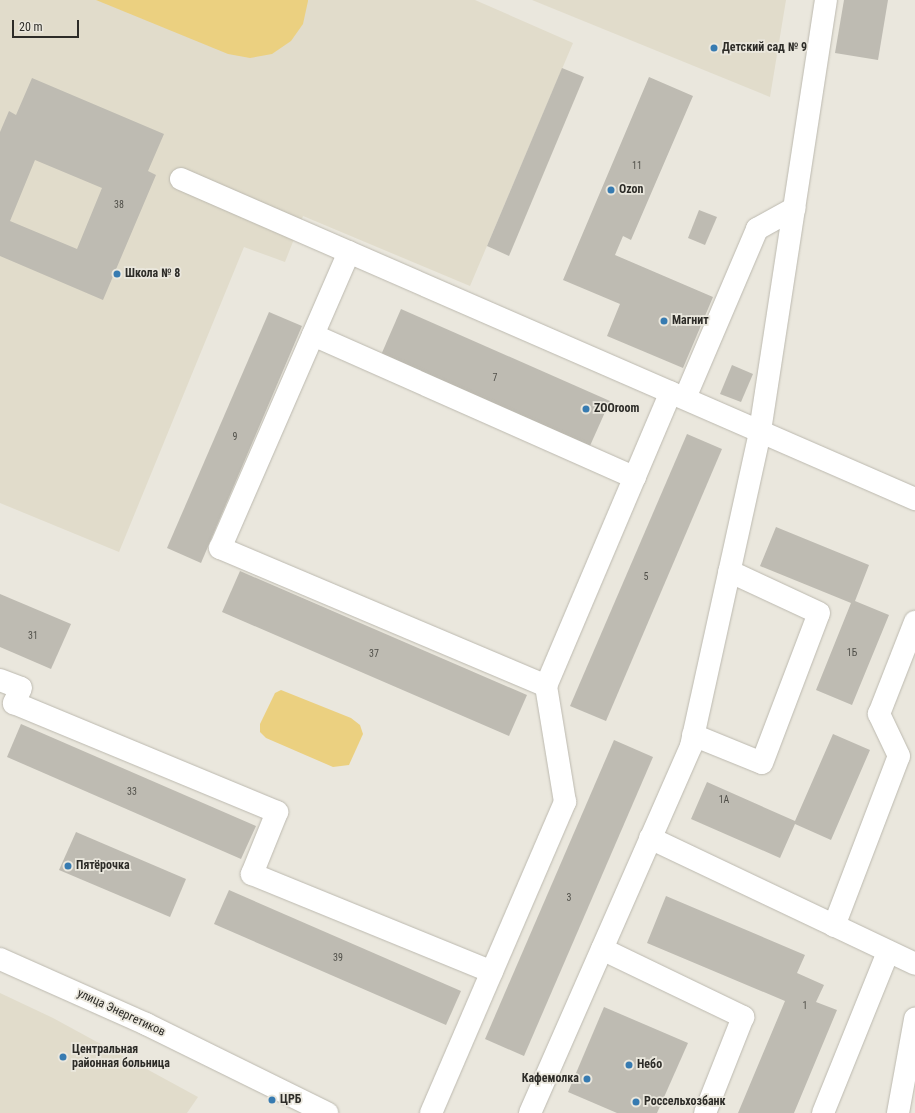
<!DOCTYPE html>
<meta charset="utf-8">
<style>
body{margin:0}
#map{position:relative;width:915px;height:1113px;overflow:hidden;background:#eae7dd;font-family:"Roboto Condensed",sans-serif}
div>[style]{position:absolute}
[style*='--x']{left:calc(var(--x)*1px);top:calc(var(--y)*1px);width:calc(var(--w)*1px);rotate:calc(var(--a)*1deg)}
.built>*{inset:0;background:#e1dccb}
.green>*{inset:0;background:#ebd080}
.building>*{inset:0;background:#bebbb2}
.roads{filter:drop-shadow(0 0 1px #bcb9af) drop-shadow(0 0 1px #bcb9af)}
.minor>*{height:22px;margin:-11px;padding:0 11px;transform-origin:11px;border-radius:11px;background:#fff}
.major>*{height:22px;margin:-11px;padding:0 11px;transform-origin:11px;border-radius:11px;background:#fff}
.dots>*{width:11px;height:11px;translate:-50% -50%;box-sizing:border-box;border:2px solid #eae7dd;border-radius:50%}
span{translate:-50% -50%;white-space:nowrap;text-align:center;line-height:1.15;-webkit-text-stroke:3.5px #eae7dd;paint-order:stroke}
.number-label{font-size:10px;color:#51504a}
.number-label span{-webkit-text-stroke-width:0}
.poi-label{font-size:12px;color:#2d2c28;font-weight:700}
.left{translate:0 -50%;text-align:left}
.right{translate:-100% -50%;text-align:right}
.street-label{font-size:12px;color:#2d2c28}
.scale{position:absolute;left:12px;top:20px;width:67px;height:18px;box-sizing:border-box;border:2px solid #2d2c28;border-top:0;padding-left:5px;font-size:12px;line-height:14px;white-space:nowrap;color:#2d2c28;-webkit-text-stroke:3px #eae7dd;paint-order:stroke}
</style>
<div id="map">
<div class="built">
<i style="clip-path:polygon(0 0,475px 0,573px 43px,470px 286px,303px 216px,285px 262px,244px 247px,119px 552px,0 503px)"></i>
<i style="clip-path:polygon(532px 0,786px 0,770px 97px)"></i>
<i style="clip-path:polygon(0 993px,53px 1018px,198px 1097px,187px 1113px,0 1113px)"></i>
</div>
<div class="green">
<i style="clip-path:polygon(96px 0,308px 0,308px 1px,303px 24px,291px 41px,272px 54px,250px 58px,228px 54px)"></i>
<i style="clip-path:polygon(281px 690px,351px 718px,360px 725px,363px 734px,349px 765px,333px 767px,266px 738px,260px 732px,260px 724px,275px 693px)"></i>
</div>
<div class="building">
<i style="clip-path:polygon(844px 0,888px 0,878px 60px,835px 53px)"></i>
<i style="clip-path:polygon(562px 68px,584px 77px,509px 256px,487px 246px)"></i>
<i style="clip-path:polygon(649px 77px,693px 96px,631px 240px,623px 236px,615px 255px,713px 297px,683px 368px,607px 336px,620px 304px,563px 280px)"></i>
<i style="clip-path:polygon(evenodd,32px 78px,164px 134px,148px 171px,156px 175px,103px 300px,0 256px,0 132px,9px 111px,16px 115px,32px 78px,35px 160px,102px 188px,77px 249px,10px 221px,35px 160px)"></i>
<i style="clip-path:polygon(699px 210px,717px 217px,705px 245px,688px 238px)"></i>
<i style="clip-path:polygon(401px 309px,610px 401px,589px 448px,381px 355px)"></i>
<i style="clip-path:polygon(269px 312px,302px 326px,201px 563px,167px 548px)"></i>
<i style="clip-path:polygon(732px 365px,753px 374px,741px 402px,720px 394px)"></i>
<i style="clip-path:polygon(687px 434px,722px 449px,606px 721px,570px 706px)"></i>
<i style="clip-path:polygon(776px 527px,869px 565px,855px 601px,889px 615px,852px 705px,816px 690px,851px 603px,760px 566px)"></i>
<i style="clip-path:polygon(240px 571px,527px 695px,509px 736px,222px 612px)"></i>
<i style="clip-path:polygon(0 594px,71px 624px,51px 669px,0 647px)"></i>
<i style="clip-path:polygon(21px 724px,256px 826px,241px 859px,7px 757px)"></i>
<i style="clip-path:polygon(833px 734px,870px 750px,831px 840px,795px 824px,780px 858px,691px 819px,707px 782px,795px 821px)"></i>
<i style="clip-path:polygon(614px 740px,653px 757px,524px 1056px,485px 1039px)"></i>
<i style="clip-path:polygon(76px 832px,186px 879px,170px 917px,59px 870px)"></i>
<i style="clip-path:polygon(229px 890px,461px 991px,446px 1025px,214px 924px)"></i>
<i style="clip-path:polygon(666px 896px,805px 955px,797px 973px,824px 985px,816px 1002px,837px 1010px,794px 1113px,738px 1113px,785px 1001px,647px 943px)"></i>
<i style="clip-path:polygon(604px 1007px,688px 1043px,657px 1113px,617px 1113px,568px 1092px)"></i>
</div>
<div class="roads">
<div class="minor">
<i style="--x:181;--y:179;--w:801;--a:23.56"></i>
<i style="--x:349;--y:252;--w:323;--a:113.5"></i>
<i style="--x:220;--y:548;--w:354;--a:22.9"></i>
<i style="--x:313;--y:335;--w:352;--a:23.9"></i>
<i style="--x:685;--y:398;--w:184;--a:-66.9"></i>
<i style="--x:757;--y:229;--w:43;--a:-28.9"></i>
<i style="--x:0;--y:680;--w:22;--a:21"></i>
<i style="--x:21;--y:688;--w:17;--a:115"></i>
<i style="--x:14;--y:703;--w:285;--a:22.5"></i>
<i style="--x:277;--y:812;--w:67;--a:112"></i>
<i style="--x:252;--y:874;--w:259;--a:22.2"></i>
<i style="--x:693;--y:735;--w:74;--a:22.1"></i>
<i style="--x:762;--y:763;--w:160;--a:-69.2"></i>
<i style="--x:819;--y:613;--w:99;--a:-155"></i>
<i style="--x:650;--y:838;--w:293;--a:25.4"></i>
<i style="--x:834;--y:926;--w:182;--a:-69.1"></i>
<i style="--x:899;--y:756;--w:47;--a:-115.5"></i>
<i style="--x:879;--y:714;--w:99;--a:-68.6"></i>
<i style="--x:602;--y:949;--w:157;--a:25.7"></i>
<i style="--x:743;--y:1017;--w:103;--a:111.6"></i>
<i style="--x:431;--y:1113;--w:339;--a:-66.7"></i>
<i style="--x:565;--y:802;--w:118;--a:-99.3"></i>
<i style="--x:546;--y:686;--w:319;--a:-67"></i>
<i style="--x:530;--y:1113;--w:401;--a:-66.3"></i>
<i style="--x:691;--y:746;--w:322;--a:-77.6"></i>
<i style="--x:760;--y:431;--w:436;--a:-81.3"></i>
<i style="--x:823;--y:1113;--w:174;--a:-68"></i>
<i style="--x:898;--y:1113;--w:96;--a:-79.7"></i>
</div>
<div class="major">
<i style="--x:0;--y:959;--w:160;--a:24"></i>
<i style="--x:146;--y:1024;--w:202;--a:26.2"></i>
</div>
</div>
<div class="dots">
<i style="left:714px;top:48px;background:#377bb1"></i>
<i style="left:611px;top:190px;background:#377bb1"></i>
<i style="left:117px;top:274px;background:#377bb1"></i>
<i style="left:664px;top:321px;background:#377bb1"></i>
<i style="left:586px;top:409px;background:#377bb1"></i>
<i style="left:68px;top:866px;background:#377bb1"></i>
<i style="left:63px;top:1057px;background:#377bb1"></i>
<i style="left:629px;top:1065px;background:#377bb1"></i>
<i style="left:587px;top:1079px;background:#377bb1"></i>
<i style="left:272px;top:1100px;background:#377bb1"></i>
<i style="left:636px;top:1102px;background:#377bb1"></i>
</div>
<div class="number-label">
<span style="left:637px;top:166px">11</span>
<span style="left:119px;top:205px">38</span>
<span style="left:495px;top:378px">7</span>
<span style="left:235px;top:437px">9</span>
<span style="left:646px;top:577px">5</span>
<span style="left:33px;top:636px">31</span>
<span style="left:852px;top:653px">1Б</span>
<span style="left:374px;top:654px">37</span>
<span style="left:132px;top:792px">33</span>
<span style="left:724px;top:800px">1А</span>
<span style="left:569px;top:898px">3</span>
<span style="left:338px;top:958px">39</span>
<span style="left:805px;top:1006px">1</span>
</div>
<div class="poi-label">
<span class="left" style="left:722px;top:48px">Детский сад № 9</span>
<span class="left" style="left:619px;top:190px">Ozon</span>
<span class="left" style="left:125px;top:274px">Школа № 8</span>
<span class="left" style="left:672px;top:321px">Магнит</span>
<span class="left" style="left:594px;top:409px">ZOOroom</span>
<span class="left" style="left:76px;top:866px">Пятёрочка</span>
<span class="left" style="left:72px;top:1057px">Центральная<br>районная больница</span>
<span class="left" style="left:637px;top:1065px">Небо</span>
<span class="right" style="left:579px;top:1079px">Кафемолка</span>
<span class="left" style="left:280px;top:1100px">ЦРБ</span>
<span class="left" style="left:644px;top:1102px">Россельхозбанк</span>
</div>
<div class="street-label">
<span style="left:121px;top:1013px;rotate:25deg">улица Энергетиков</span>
</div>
<div class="scale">20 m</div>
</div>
